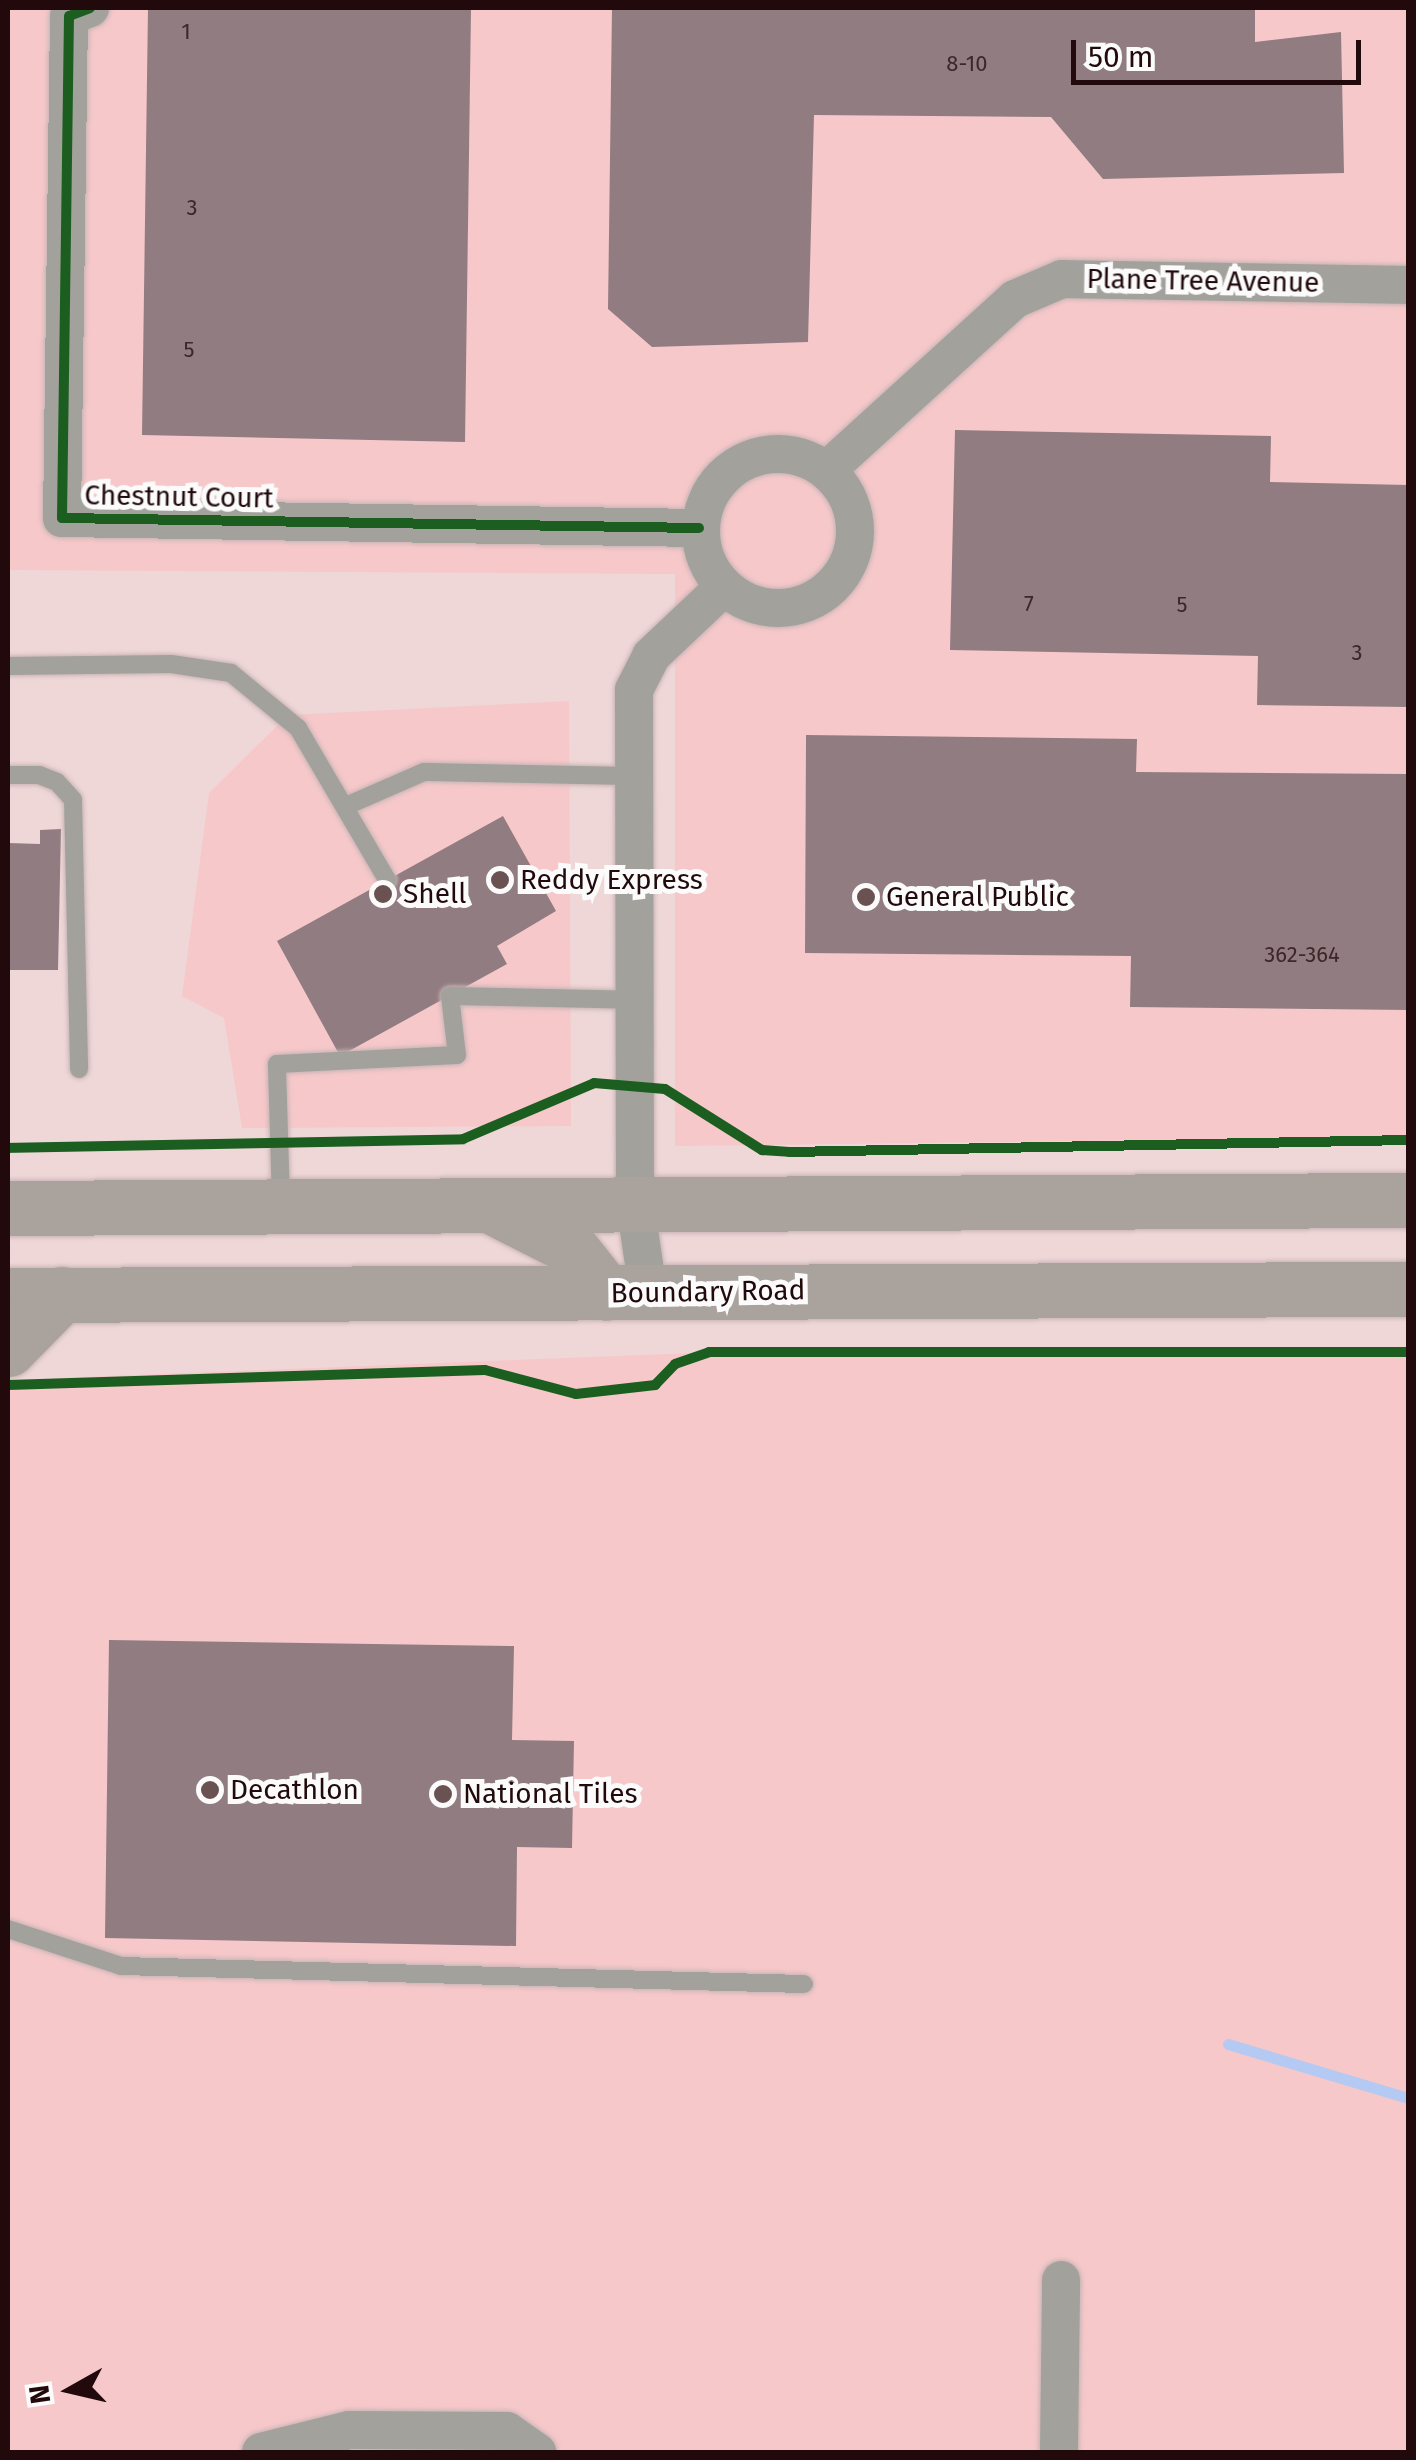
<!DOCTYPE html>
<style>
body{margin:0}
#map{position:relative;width:1416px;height:2460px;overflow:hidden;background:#efd7d8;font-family:"Fira Sans",sans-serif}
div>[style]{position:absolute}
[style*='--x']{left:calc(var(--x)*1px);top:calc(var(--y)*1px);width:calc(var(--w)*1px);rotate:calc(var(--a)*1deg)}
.built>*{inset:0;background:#f6c8ca}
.stream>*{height:11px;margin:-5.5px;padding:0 5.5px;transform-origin:5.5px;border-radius:5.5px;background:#b4caf2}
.building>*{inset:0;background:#917c81}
.roads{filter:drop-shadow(0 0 2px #c8b4b5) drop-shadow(0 0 2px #c8b4b5)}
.lane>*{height:18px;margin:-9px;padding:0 9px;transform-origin:9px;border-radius:9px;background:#a3a19c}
.street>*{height:38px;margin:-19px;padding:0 19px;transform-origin:19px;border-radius:19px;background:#a3a19c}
.street>.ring{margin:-19px;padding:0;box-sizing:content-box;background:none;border:38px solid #a3a19c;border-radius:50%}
.primary>*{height:55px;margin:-27.5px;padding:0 27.5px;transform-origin:27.5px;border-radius:27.5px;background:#aaa29c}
.cycleway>*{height:10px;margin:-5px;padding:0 5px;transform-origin:5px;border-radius:5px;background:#1b5e20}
.dots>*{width:28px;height:28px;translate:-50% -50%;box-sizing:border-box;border:5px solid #fbfbfb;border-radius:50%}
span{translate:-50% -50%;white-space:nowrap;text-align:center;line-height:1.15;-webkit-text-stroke:10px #fbfbfb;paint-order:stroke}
.number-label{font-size:22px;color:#3e2629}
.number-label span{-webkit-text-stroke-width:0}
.street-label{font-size:28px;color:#220a0c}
.poi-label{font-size:28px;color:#220a0c}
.left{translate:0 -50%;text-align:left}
.frame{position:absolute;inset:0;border:10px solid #220a0c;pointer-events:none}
.north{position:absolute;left:20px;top:2340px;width:100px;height:100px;-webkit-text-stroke:8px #fbfbfb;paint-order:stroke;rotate:262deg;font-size:28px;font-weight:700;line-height:40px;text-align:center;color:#220a0c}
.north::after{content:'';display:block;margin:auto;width:35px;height:45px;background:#220a0c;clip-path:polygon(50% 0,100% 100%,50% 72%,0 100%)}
.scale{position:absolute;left:1071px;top:40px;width:290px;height:45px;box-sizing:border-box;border:5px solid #220a0c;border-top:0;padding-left:12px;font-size:30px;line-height:35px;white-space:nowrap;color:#220a0c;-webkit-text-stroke:8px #fbfbfb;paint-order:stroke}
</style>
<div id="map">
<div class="built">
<i style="clip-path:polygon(8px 8px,1408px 8px,1408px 1137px,675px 1146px,675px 574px,8px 570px)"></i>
<i style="clip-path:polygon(569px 701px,571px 1126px,242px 1128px,224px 1018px,182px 996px,209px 793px,288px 715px)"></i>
<i style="clip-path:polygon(844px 1347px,1408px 1355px,1408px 2452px,8px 2452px,8px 1386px,56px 1378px)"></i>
</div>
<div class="stream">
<i style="--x:1228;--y:2044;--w:188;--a:16.7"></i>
</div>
<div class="building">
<i style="clip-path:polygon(148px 8px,471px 8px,465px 442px,142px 435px)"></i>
<i style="clip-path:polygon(612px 8px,1255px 8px,1255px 42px,1341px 32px,1344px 173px,1103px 179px,1051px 117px,814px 115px,808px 342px,652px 347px,608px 309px)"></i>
<i style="clip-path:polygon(955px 430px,1271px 436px,1270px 482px,1408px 485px,1408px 707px,1257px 705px,1258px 656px,950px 650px)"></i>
<i style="clip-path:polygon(806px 735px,1137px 739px,1136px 772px,1408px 774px,1408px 1010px,1130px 1007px,1131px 956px,805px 953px)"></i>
<i style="clip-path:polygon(503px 816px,556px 911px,497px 946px,507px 964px,340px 1056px,277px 941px)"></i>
<i style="clip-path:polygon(61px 829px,58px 970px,8px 970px,8px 843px,40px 844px,40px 830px)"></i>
<i style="clip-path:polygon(109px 1640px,514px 1646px,512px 1740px,574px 1741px,572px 1848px,517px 1847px,516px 1946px,105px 1938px)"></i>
</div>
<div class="roads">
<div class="lane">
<i style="--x:8;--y:666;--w:163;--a:-0.7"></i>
<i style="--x:171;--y:664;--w:61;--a:8.5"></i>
<i style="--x:231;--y:673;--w:87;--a:39.4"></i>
<i style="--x:298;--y:728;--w:176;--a:59.6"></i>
<i style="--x:8;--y:775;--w:31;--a:0"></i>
<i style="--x:39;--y:775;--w:19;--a:21"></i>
<i style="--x:57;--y:782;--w:24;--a:48"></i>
<i style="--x:73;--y:800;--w:269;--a:88.7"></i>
<i style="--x:346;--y:806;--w:85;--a:-23.6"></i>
<i style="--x:424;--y:772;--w:209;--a:1.1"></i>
<i style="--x:281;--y:1202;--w:138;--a:-91.7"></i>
<i style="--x:277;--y:1064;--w:180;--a:-2.9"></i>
<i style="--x:457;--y:1055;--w:59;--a:-96.8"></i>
<i style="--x:450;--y:996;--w:184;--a:1.2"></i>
<i style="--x:8;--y:1929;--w:119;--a:18.1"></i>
<i style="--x:121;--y:1966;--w:683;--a:1.51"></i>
</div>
<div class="street">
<i style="--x:90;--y:8;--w:22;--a:159"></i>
<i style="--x:69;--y:16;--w:502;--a:90.8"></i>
<i style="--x:62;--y:518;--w:637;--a:0.9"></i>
<i class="ring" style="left:701px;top:454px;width:116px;height:116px"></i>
<i style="--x:827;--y:470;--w:254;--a:-42.3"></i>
<i style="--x:1015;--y:299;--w:51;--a:-23.1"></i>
<i style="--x:1062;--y:279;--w:346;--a:1"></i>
<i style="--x:648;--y:1291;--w:89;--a:-98.4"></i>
<i style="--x:635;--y:1203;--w:513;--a:-90.11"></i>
<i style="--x:634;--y:690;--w:38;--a:-63"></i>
<i style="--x:651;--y:656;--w:100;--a:-43.4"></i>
<i style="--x:261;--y:2452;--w:91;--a:-14"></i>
<i style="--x:349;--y:2430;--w:158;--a:0.4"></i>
<i style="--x:507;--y:2431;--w:37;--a:35"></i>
<i style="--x:1059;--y:2452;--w:172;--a:-89.3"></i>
</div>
<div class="primary">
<i style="--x:8;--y:1208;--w:1400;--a:-0.33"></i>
<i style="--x:495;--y:1208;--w:82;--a:26.9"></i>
<i style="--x:568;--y:1245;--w:61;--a:51.6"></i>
<i style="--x:8;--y:1295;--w:1400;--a:-0.25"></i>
<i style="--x:8;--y:1349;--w:77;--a:-45.5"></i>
</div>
</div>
<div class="cycleway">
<i style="--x:90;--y:8;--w:22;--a:159"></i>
<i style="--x:69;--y:16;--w:502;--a:90.8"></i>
<i style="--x:62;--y:518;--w:637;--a:0.9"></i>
<i style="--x:8;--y:1148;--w:455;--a:-1.1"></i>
<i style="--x:463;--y:1139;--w:142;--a:-23.1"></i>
<i style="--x:594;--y:1083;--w:71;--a:4.8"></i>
<i style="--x:665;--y:1089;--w:115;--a:32.2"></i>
<i style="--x:762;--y:1150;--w:27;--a:4"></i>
<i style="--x:789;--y:1152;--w:619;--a:-1.11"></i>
<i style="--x:8;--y:1385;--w:477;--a:-1.8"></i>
<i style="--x:485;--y:1370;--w:94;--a:14.8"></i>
<i style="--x:576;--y:1394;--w:80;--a:-6.5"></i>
<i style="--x:655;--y:1385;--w:29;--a:-46"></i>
<i style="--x:675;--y:1364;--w:36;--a:-19"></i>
<i style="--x:709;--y:1352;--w:699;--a:0"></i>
</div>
<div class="dots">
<i style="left:500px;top:880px;background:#6a5253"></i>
<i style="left:383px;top:894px;background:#6a5253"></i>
<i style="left:866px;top:897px;background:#6a5253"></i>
<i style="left:210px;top:1790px;background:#6a5253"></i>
<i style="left:443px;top:1794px;background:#6a5253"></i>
</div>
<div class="number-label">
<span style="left:186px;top:32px">1</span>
<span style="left:967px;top:64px">8-10</span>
<span style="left:192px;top:208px">3</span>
<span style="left:189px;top:350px">5</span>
<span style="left:1029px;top:604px">7</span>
<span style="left:1182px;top:605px">5</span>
<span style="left:1357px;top:653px">3</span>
<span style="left:1302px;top:955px">362-364</span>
</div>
<div class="street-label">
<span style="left:1203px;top:281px;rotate:1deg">Plane Tree Avenue</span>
<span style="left:179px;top:497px;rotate:1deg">Chestnut Court</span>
<span style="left:708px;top:1292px;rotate:-1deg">Boundary Road</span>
</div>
<div class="poi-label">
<span class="left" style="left:520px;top:880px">Reddy Express</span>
<span class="left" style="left:403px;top:894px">Shell</span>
<span class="left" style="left:886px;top:897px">General Public</span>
<span class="left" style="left:230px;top:1790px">Decathlon</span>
<span class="left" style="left:463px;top:1794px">National Tiles</span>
</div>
<div class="frame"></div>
<div class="north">N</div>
<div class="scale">50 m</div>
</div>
